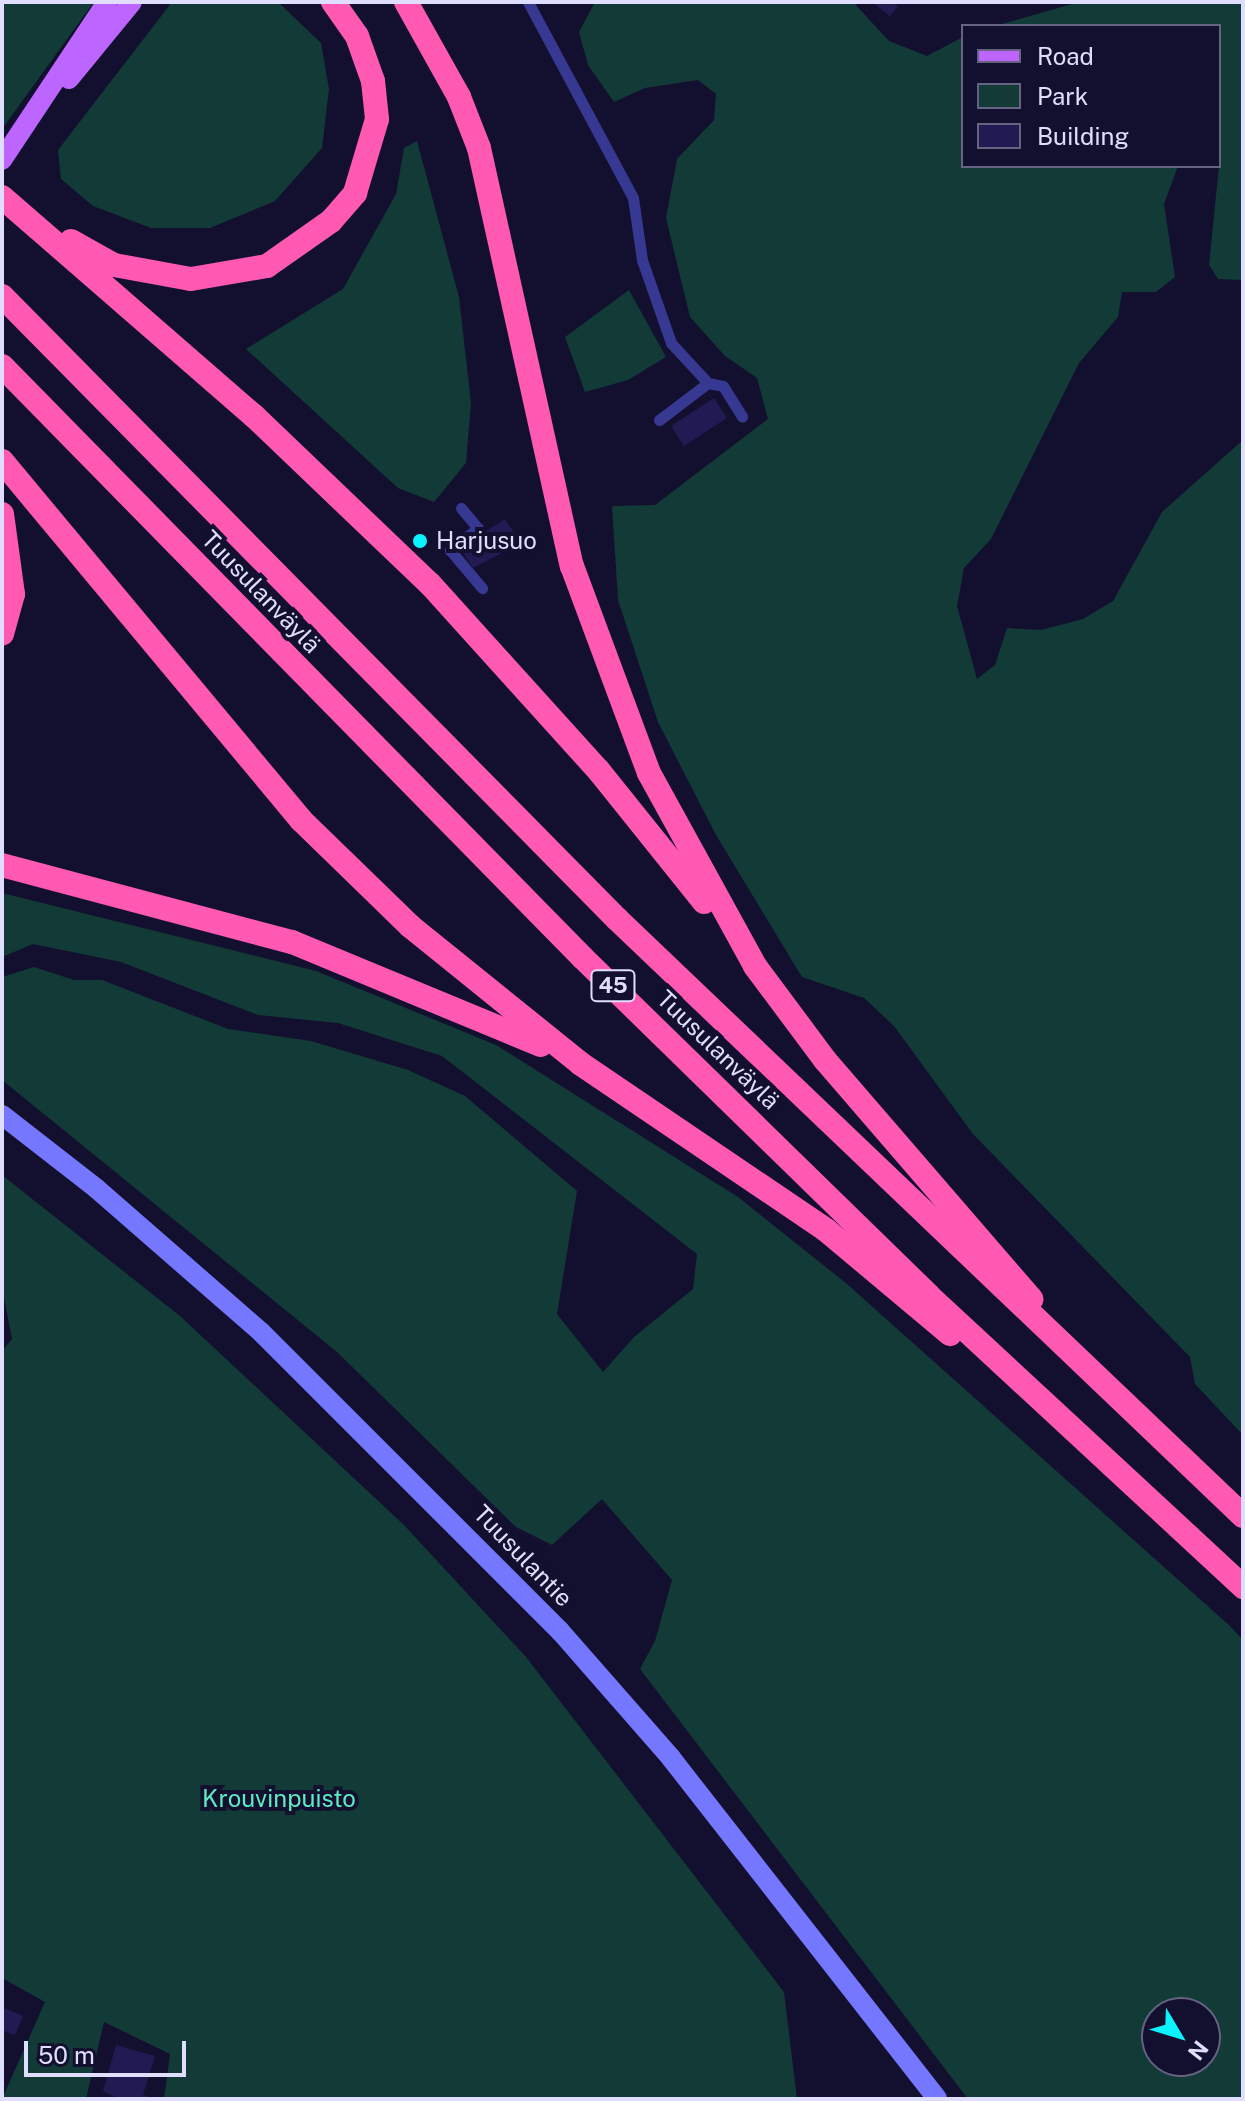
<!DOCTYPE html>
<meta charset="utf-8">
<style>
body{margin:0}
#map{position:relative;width:1245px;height:2101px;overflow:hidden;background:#13102f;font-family:"Public Sans",sans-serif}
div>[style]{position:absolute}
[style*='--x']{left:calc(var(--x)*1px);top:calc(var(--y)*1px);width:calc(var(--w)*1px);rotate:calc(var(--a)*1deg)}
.green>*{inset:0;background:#123a36}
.building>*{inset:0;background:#221a52}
.lane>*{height:11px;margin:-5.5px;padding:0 5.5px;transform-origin:5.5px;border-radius:5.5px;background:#373892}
.secondary>*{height:20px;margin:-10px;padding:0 10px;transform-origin:10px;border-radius:10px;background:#7578ff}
.primary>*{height:20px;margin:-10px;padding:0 10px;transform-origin:10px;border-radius:10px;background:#bd65ff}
.highway>*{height:24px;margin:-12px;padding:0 12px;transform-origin:12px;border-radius:12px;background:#ff59b1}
.dots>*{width:22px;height:22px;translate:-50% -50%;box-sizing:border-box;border:4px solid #13102f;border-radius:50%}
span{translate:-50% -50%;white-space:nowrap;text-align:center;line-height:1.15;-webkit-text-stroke:8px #13102f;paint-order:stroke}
.shield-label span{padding:2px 6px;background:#13102f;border:2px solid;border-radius:6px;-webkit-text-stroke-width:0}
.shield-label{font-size:22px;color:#e0deff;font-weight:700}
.poi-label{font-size:24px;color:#e0deff}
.left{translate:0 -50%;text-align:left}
.street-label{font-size:24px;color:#e0deff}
.park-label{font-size:24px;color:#5debc1}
.frame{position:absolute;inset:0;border:4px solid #e0deff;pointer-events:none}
.legend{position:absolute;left:961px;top:24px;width:260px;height:144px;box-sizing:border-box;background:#13102f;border:2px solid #656282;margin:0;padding:10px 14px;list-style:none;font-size:24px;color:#e0deff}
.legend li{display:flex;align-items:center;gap:16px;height:40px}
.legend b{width:40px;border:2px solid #656282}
.north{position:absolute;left:1141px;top:1997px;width:80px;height:80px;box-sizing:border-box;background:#13102f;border:2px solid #656282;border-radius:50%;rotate:128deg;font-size:22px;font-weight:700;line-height:32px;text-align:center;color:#e0deff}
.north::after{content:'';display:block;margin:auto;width:28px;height:36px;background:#0af3ff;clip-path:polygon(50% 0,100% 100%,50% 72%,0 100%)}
.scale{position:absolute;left:24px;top:2041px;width:162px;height:36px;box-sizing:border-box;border:4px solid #e0deff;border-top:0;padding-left:10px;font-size:24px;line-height:28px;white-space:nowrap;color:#e0deff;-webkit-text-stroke:6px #13102f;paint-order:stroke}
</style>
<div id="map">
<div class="green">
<i style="clip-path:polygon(2px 2px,94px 2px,2px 129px)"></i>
<i style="clip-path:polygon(172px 2px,278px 2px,321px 43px,329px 89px,322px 148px,275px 201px,210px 228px,151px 228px,93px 206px,61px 179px,58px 150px)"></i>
<i style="clip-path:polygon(595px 2px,853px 2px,889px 41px,927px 56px,963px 37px,963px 166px,1178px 166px,1164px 204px,1175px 277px,1156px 292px,1122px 292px,1118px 317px,1079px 363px,991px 539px,964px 568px,957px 606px,977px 679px,995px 665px,1007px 628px,1041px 630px,1083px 619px,1113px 601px,1162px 512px,1243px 440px,1243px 1435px,1195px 1384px,1190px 1357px,973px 1134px,894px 1026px,864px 998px,802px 977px,716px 835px,658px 722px,618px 600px,612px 506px,655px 505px,768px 419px,757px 378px,725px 356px,690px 317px,666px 218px,677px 159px,714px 120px,716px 94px,698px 80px,645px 88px,614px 102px,588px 65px,579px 32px)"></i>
<i style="clip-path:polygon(1243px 2px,1243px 280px,1218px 279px,1209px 265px,1219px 166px,1219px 26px,995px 26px,1076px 3px)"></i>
<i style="clip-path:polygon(417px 141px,459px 297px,471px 403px,466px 463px,434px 502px,398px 488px,246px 349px,343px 289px,396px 194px,404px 148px)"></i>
<i style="clip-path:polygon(629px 290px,666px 357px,628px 380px,585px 392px,565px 337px)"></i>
<i style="clip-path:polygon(evenodd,2px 893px,316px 971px,496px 1045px,738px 1197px,847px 1284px,1230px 1626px,1243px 1640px,1243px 2099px,968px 2099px,640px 1669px,655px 1641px,672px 1580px,602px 1499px,552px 1545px,516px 1527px,337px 1352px,2px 1080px,2px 977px,34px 967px,74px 980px,102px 980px,228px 1029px,311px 1041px,408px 1070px,465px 1096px,577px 1191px,557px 1314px,603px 1372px,634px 1337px,693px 1289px,697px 1254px,442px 1056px,338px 1023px,258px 1015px,121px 962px,33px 944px,2px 957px,2px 893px,1157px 2013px,1205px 2013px,1205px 2061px,1157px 2061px,1157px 2013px)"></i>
<i style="clip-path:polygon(2px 1175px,180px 1316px,404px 1525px,526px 1657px,784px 1992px,797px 2099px,164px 2099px,170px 2054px,104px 2022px,86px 2099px,2px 2099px,45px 2002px,2px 1978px,2px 1351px,12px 1339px,2px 1287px)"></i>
</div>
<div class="building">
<i style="clip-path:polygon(872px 2px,892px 2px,898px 7px,890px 16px)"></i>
<i style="clip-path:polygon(714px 398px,727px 418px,684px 446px,671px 426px)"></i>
<i style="clip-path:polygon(505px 519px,521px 543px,473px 568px,460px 548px)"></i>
<i style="clip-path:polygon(2px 2007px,23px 2016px,15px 2035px,2px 2030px)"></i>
<i style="clip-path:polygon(116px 2045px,155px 2056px,143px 2095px,153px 2099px,119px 2099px,103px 2091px)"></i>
</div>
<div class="lane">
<i style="--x:528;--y:2;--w:222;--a:61.8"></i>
<i style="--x:633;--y:198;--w:63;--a:81.7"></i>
<i style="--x:642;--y:260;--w:88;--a:70.7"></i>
<i style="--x:671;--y:343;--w:54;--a:47.2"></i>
<i style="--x:708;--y:383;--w:15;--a:11"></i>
<i style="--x:723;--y:386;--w:36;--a:58"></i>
<i style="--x:659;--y:420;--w:61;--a:-37.1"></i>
<i style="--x:461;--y:508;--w:26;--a:50"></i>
<i style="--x:478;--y:528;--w:36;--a:142"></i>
<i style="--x:450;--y:550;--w:50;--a:49.9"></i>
</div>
<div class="secondary">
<i style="--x:2;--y:1115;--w:120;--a:37.9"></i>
<i style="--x:97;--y:1189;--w:218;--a:41.1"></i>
<i style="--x:261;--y:1332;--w:423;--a:45"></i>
<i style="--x:560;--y:1631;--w:169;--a:48.8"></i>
<i style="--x:671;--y:1758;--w:432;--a:52"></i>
</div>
<div class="primary">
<i style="--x:69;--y:79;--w:99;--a:-50.7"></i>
<i style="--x:2;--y:160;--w:190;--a:-56.4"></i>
</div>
<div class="highway">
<i style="--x:406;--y:2;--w:109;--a:60.8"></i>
<i style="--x:459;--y:97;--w:55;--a:68.6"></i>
<i style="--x:479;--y:148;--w:428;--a:77.5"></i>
<i style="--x:572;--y:566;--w:221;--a:69.6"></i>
<i style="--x:649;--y:773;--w:220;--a:61.2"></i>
<i style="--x:755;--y:966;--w:117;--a:53.3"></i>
<i style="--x:825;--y:1060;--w:316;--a:49.2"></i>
<i style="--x:2;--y:197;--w:334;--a:41"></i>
<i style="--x:254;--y:416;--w:243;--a:43.7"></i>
<i style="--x:430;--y:584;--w:252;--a:47.9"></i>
<i style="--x:599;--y:771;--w:168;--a:51.3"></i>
<i style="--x:71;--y:241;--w:49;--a:29.2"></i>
<i style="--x:114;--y:265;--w:78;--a:10.3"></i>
<i style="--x:191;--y:279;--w:77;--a:-9.7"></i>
<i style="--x:267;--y:266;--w:78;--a:-35.1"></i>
<i style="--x:331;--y:221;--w:37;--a:-49"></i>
<i style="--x:355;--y:193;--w:77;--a:-73.4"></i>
<i style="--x:377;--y:119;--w:38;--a:-96"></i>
<i style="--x:373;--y:81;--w:48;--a:-109.6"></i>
<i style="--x:357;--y:36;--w:42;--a:-125.2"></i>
<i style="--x:2;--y:296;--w:875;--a:45.37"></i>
<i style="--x:617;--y:919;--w:865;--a:43.64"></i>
<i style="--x:2;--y:366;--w:829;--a:45.54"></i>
<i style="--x:583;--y:958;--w:482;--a:44.3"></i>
<i style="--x:928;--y:1295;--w:430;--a:42.8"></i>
<i style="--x:2;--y:461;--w:467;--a:50.2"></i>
<i style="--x:301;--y:820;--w:152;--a:44.2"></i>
<i style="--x:410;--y:926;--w:220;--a:38.9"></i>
<i style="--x:581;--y:1064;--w:296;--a:34.1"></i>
<i style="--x:826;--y:1230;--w:162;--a:40"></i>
<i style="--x:2;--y:514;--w:81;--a:82.2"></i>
<i style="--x:13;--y:594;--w:41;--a:105.4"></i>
<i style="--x:2;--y:865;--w:300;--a:14.9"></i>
<i style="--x:292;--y:942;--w:269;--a:22.5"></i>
</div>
<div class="dots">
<i style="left:420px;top:541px;background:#0af3ff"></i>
</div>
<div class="shield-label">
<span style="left:613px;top:986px">45</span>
</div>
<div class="poi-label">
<span class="left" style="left:436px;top:541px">Harjusuo</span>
</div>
<div class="street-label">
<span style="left:261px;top:592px;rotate:46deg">Tuusulanväylä</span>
<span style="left:718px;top:1050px;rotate:44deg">Tuusulanväylä</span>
<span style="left:523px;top:1556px;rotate:46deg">Tuusulantie</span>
</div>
<div class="park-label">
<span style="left:279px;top:1799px">Krouvinpuisto</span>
</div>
<div class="frame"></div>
<ul class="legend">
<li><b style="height:10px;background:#bd65ff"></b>Road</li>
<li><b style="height:22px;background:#123a36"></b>Park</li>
<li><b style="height:22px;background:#221a52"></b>Building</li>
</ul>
<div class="north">N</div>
<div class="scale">50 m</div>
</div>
